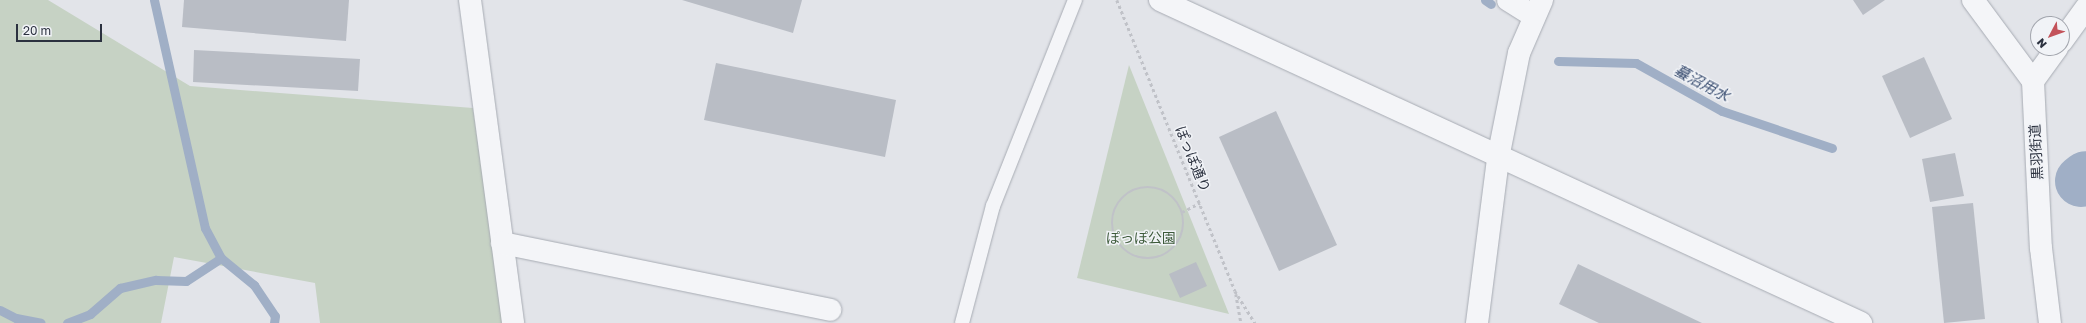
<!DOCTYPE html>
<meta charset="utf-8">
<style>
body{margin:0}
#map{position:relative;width:2086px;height:323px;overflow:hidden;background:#e2e4e9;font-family:"Golos Text","Noto Sans JP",sans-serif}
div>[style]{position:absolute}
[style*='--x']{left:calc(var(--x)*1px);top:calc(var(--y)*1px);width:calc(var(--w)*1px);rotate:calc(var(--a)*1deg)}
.green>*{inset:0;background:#c6d2c4}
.stream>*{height:9px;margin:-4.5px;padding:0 4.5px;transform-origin:4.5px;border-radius:4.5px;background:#a0afc6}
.river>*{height:52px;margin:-26px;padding:0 26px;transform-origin:26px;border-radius:26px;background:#a0afc6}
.building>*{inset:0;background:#b9bdc5}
.path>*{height:2.5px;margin-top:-1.25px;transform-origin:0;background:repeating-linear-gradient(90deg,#c0c2c8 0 3px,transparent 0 6px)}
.path>.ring{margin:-1.25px;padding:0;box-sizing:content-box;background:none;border:2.5px solid #c0c2c8;border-radius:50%}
.roads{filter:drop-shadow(0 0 1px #a7abb3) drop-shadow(0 0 1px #a7abb3)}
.service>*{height:14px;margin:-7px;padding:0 7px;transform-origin:7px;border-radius:7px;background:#f4f5f8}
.minor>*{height:22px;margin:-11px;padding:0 11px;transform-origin:11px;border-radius:11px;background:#f4f5f8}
.tertiary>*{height:22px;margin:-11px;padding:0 11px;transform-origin:11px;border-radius:11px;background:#f4f5f8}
span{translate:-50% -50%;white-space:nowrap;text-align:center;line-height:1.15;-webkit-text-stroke:3px #f1f3f7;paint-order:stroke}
.street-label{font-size:14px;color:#2b313f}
.park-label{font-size:14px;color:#3d5a3a}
.water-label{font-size:15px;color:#394d70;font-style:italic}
.north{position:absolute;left:2030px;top:16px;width:40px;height:40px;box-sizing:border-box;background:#f1f3f7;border:1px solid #a2a5ad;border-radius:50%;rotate:229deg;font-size:11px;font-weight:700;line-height:16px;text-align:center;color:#2b313f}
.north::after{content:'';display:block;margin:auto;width:14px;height:18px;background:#c3525a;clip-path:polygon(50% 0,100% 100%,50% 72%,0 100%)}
.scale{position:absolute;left:16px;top:24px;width:86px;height:18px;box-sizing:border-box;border:2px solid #2b313f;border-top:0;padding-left:5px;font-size:12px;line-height:14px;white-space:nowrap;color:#2b313f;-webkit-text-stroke:3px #f1f3f7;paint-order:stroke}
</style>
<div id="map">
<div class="green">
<i style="clip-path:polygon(0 0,48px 0,190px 86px,473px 108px,504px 323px,320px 323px,315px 283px,174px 257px,161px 323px,0 323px)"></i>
<i style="clip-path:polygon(1129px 65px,1229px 314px,1077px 278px)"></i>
</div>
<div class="stream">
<i style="--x:154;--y:0;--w:234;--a:77.4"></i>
<i style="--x:205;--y:228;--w:34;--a:62"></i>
<i style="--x:221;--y:258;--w:43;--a:39.3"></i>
<i style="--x:254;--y:285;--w:37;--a:56"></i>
<i style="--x:275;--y:316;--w:7;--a:98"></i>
<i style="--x:1485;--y:0;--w:7;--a:34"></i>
<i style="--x:1558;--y:61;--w:78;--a:1.5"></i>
<i style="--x:1636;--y:63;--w:98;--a:29.2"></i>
<i style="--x:1722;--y:111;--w:116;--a:18.6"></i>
<i style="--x:0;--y:310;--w:18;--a:27"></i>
<i style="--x:16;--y:318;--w:25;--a:11"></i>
<i style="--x:67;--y:323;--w:25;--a:-21"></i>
<i style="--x:90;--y:314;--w:40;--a:-41"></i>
<i style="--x:120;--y:288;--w:37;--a:-13"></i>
<i style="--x:156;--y:280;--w:30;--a:2"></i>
<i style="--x:186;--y:281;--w:42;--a:-33.3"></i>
</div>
<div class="river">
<i style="--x:2081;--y:181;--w:6;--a:-39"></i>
</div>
<div class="building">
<i style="clip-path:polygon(184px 0,349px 0,346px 41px,182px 27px)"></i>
<i style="clip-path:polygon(682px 0,802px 0,793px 33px)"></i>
<i style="clip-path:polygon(1853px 0,1885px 0,1863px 15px)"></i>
<i style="clip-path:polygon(194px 50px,360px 59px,358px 91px,193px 82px)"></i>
<i style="clip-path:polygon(1924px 57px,1952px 119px,1910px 138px,1882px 76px)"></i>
<i style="clip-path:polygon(716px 63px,896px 100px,885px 157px,704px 120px)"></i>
<i style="clip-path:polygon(1276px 111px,1337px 245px,1279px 271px,1219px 137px)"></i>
<i style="clip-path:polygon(1955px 153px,1964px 196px,1930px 202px,1922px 159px)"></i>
<i style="clip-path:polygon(1973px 203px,1985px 319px,1944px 323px,1932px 207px)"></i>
<i style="clip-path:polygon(1196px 262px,1207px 286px,1180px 298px,1169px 274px)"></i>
<i style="clip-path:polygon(1578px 264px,1702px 323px,1599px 323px,1559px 304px)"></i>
</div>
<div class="path">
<i style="--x:1117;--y:0;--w:314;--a:67.9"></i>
<i style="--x:1235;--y:291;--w:38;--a:58"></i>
<i class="ring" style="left:1112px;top:187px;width:69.5px;height:69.5px"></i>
<i style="--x:1182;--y:212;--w:20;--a:-27"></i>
<i style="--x:1236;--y:294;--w:29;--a:80"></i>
</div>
<div class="roads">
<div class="service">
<i style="--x:962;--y:323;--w:121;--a:-75.2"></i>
<i style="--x:993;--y:206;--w:222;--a:-68.3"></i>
</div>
<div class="minor">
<i style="--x:470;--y:0;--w:326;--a:82.4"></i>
<i style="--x:1160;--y:0;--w:772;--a:24.74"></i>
<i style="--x:1508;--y:0;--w:31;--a:32"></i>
<i style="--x:502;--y:243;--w:335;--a:11.5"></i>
<i style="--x:1477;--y:323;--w:166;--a:-82.7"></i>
<i style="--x:1498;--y:158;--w:107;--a:-78.7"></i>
<i style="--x:1519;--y:53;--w:58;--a:-66.5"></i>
</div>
<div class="tertiary">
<i style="--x:1973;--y:0;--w:101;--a:53.5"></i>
<i style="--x:2033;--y:81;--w:167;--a:87.3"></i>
<i style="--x:2041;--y:248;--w:76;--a:83.2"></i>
<i style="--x:2062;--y:41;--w:41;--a:-54"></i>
<i style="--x:2033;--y:81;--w:41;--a:-54"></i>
</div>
</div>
<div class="street-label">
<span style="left:2036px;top:152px;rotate:-93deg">黒羽街道</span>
<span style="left:1193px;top:159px;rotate:68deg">ぽっぽ通り</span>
</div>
<div class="park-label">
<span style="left:1141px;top:238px">ぽっぽ公園</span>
</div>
<div class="water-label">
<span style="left:1702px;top:83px;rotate:28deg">蟇沼用水</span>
</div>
<div class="north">N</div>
<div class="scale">20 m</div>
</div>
